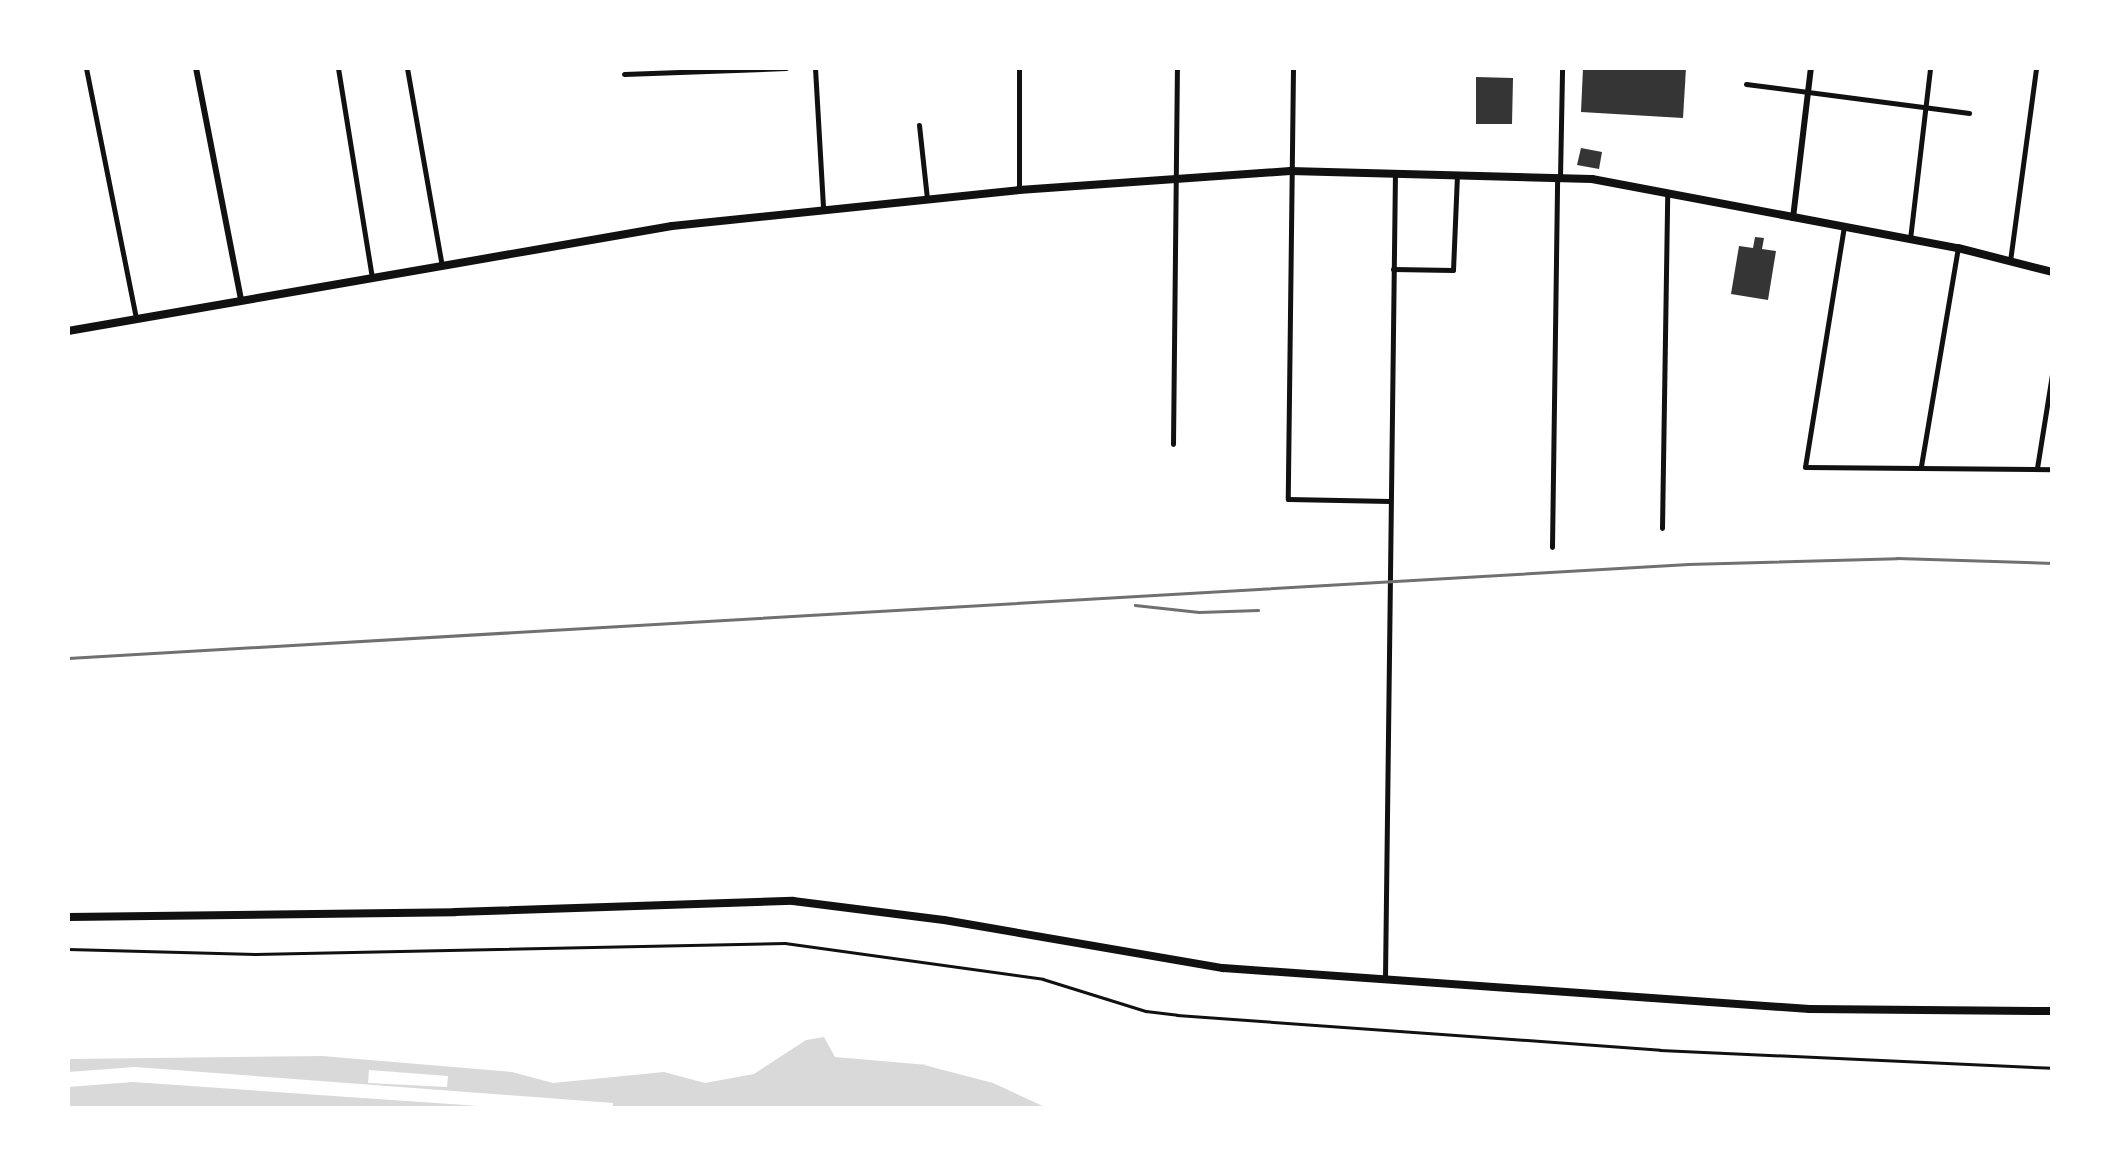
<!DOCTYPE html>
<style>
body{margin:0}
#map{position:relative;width:2120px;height:1176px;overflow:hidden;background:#fff;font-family:"DejaVu Sans",sans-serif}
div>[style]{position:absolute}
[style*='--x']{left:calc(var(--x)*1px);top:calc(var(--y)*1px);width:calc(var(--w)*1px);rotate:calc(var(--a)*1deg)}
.water>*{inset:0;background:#d9d9d9}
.pier>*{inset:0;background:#fff}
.building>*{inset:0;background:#353535}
.path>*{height:2.5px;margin:-1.25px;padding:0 1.25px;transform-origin:1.25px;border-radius:1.25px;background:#111}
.minor>*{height:5px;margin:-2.5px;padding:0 2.5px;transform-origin:2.5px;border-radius:2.5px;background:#111}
.tertiary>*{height:6px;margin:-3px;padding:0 3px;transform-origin:3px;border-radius:3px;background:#111}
.secondary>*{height:8px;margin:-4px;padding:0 4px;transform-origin:4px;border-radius:4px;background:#111}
.rail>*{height:2.5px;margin:-1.25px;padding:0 1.25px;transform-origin:1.25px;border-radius:1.25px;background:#707070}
span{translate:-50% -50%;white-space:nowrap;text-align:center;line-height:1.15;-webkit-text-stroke:10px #fff;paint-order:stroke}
.frame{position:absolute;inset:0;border:70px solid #fff;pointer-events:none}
</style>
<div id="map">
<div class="water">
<i style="clip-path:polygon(824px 1037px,835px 1057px,975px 1069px,1066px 1108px,68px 1108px,68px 1059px,322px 1056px,512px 1072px,553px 1083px,664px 1072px,705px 1083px,754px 1074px,806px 1040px)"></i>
</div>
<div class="pier">
<i style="clip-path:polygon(942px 1062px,989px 1069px,1071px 1108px,1047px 1108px,993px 1083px,924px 1065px)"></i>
<i style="clip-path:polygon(135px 1067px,613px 1103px,613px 1108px,508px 1108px,133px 1082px,68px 1087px,68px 1072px)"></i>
<i style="clip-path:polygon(369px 1070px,448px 1076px,447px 1087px,368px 1083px)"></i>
</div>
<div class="building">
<i style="clip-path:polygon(1583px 68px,1686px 68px,1683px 118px,1581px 112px)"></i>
<i style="clip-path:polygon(1476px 77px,1513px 78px,1512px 124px,1476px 124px)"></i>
<i style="clip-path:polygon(1581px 148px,1602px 152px,1599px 169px,1577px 165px)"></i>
<i style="clip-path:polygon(1755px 237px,1764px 238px,1762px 249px,1776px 251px,1768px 300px,1731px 294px,1739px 246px,1753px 248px)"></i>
</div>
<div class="path">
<i style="--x:68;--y:949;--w:187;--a:1.5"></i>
<i style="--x:255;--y:954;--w:530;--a:-1.19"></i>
<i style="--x:785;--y:943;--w:260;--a:7.9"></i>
<i style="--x:1043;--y:979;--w:108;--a:17.3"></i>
<i style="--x:1146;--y:1011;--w:31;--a:7"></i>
<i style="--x:1177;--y:1015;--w:484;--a:4.1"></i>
<i style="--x:1660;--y:1050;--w:392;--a:2.6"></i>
</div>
<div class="minor">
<i style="--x:86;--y:68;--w:255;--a:78.7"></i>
<i style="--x:338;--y:68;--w:212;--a:80.8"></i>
<i style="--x:407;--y:68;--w:201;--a:80"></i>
<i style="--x:815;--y:68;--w:140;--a:86.7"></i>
<i style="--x:1293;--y:68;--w:431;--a:90.7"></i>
<i style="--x:1288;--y:499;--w:102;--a:1.1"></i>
<i style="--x:624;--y:74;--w:162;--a:-2.1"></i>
<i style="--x:1746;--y:84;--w:225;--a:7.4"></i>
<i style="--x:919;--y:125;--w:74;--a:83.8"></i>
<i style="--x:1560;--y:177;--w:109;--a:-88.9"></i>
<i style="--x:1019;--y:190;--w:122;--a:-90"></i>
<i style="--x:1844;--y:226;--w:244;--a:99.2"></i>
<i style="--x:1805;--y:467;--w:247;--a:0.5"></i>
<i style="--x:1910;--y:239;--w:172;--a:-83.3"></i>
<i style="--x:2010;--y:261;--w:195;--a:-82.3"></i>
<i style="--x:1393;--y:269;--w:60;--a:1"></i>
<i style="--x:1453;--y:270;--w:96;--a:-87.6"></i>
<i style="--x:1173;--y:444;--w:376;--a:-89.4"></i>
<i style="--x:1921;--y:466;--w:221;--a:-80.4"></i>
<i style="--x:2037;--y:468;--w:95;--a:-80.9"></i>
<i style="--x:1662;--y:528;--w:335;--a:-89.1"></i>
<i style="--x:1552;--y:547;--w:367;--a:-89.2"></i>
<i style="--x:1385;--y:978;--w:806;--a:-89.29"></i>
</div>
<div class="tertiary">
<i style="--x:196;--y:68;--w:236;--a:79"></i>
<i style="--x:1793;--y:218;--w:151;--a:-83.2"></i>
</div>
<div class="secondary">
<i style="--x:68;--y:331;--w:613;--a:-9.86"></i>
<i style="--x:672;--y:226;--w:349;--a:-5.9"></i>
<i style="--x:1019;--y:190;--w:272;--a:-4"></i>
<i style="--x:1290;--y:171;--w:302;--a:1.5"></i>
<i style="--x:1592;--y:179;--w:372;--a:10.7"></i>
<i style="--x:1958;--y:248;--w:97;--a:14.3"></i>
<i style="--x:68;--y:917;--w:387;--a:-0.7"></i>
<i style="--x:455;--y:912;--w:338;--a:-1.9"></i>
<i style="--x:793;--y:901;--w:152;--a:7.2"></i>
<i style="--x:944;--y:920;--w:283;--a:9.8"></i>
<i style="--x:1223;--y:968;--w:588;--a:4"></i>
<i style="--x:1810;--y:1009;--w:242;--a:0.5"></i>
</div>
<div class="rail">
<i style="--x:1135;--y:605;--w:64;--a:6.2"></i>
<i style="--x:1199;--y:612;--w:59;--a:-1.9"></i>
<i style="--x:68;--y:658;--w:1623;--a:-3.32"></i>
<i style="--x:1688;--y:564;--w:209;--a:-1.6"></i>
<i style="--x:1897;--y:558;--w:155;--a:1.8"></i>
</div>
<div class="frame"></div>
</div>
